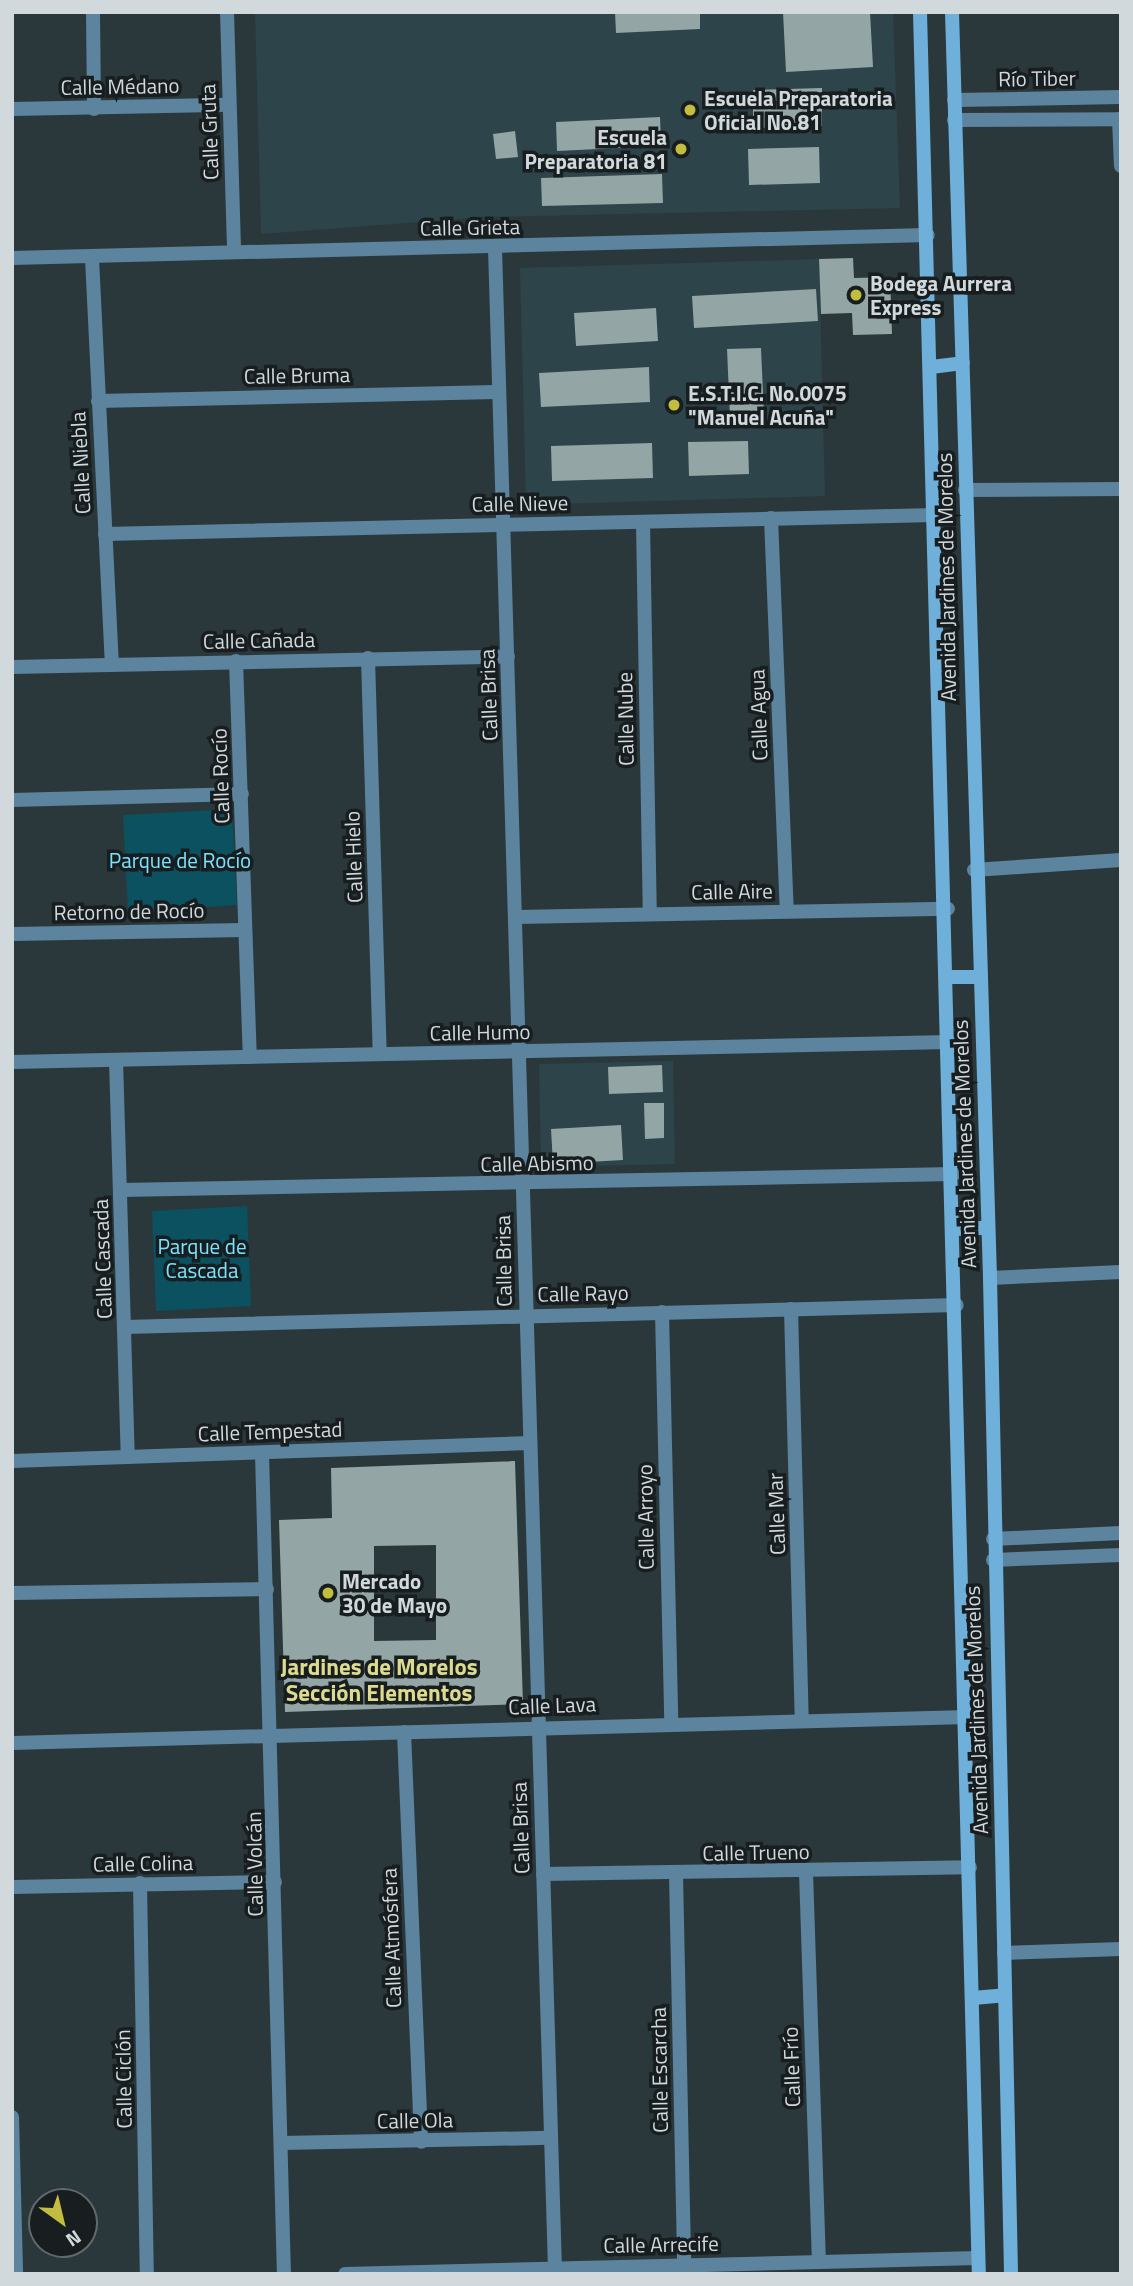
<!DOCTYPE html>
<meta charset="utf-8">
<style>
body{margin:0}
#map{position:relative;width:1133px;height:2286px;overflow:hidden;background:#2a383c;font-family:"Titillium Web",sans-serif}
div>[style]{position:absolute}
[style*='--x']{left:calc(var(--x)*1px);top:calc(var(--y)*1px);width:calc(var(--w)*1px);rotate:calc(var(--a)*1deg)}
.built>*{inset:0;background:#2d444a}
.green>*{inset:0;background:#0b5160}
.building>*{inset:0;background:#93a5a4}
.street>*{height:14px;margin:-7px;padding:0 7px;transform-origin:7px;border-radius:7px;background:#5c849e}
.secondary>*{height:14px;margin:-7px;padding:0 7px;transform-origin:7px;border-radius:7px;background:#6eb0da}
.dots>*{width:19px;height:19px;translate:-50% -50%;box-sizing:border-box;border:4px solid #181e20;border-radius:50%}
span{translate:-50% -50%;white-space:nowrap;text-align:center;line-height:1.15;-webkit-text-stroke:7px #181e20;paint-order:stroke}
.street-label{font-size:21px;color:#d1d9dc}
.poi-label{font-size:21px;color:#d1d9dc;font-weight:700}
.left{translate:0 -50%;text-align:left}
.right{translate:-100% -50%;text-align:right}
.park-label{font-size:21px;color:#7be3fe}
.neighbourhood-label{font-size:23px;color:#dddb8d;font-weight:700}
.frame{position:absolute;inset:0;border:14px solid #d1d9dc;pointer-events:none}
.north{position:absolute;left:28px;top:2188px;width:70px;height:70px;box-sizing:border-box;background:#181e20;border:2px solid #62696b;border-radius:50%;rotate:146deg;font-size:19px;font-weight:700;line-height:28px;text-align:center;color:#d1d9dc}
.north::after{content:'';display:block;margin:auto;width:24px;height:32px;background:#c2bd3f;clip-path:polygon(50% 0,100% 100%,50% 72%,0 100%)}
</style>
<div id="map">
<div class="built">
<i style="clip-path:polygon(255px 12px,893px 12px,900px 208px,486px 217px,261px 234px)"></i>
<i style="clip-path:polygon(819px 259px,825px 496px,526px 505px,520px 268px)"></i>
<i style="clip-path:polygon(673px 1061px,675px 1164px,541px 1167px,539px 1064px)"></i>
</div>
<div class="green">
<i style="clip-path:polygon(232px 809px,237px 905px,128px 912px,123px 815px)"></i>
<i style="clip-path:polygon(247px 1206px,251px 1306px,156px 1311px,152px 1211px)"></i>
</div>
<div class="building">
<i style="clip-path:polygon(615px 12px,700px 12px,700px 29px,616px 33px)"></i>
<i style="clip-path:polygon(783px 12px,870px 12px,873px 67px,786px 72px)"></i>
<i style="clip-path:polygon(822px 88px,822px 126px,753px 128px,753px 90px)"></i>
<i style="clip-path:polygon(660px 117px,661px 146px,557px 151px,556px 122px)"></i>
<i style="clip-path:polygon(515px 131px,518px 157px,496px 159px,493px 134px)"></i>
<i style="clip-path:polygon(819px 147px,820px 183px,749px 185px,748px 149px)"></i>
<i style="clip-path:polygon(662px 174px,663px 203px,542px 206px,541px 178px)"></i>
<i style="clip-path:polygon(853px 258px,854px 278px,890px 277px,892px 334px,853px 335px,852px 313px,821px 314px,819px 259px)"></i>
<i style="clip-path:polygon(816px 289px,818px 321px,694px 328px,692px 296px)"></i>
<i style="clip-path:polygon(656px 308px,658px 341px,576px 346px,574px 313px)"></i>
<i style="clip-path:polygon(761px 348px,764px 415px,730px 417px,727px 349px)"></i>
<i style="clip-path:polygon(649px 367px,650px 402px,541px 407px,539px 373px)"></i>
<i style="clip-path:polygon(748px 441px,749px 474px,689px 476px,688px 442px)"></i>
<i style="clip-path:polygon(652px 443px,653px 478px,552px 481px,551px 446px)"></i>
<i style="clip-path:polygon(662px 1065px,663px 1092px,609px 1094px,608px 1067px)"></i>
<i style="clip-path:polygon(644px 1103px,664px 1103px,664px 1138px,645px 1139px)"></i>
<i style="clip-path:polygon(621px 1125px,623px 1160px,553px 1164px,551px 1129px)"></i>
<i style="clip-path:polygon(evenodd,515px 1461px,523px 1704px,285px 1712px,279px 1520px,332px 1518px,331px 1468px,515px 1461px,436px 1545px,436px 1640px,374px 1641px,374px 1546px,436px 1545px)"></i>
</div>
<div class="street">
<i style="--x:93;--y:12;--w:97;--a:89.4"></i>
<i style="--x:227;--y:12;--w:239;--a:88.3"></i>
<i style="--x:954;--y:100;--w:167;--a:-1"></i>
<i style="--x:12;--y:109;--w:217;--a:-1.1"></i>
<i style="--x:1119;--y:119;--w:47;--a:87.6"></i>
<i style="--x:954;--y:120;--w:167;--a:-0.3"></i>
<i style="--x:495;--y:248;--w:2027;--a:88.3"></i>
<i style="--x:12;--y:258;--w:916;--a:-1.44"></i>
<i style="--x:92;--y:258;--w:407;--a:87.2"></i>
<i style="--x:98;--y:401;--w:398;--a:-1.3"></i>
<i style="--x:965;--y:490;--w:156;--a:-0.4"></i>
<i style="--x:771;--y:518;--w:393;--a:87.7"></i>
<i style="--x:643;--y:523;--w:390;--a:89"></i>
<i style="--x:105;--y:534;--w:831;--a:-1.31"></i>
<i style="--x:368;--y:658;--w:396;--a:88.3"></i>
<i style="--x:236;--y:661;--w:396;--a:88"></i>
<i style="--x:12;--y:667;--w:496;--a:-1.2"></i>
<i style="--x:12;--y:800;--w:230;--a:-1.5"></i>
<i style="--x:974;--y:870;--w:147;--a:-3.9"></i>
<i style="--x:517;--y:917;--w:431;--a:-1.1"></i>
<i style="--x:12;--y:934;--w:233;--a:-1"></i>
<i style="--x:116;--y:1060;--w:397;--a:88.3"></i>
<i style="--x:12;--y:1062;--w:937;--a:-1.22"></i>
<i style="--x:121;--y:1190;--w:833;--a:-1.1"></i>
<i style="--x:990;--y:1278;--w:131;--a:-2.6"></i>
<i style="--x:791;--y:1309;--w:409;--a:88.5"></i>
<i style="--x:662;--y:1312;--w:410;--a:88.7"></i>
<i style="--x:125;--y:1327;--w:832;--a:-1.51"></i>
<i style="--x:262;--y:1453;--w:821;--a:88.47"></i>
<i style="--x:12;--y:1461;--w:517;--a:-1.99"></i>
<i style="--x:993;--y:1539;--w:128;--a:-2.7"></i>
<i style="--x:993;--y:1560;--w:128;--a:-2.2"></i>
<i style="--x:12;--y:1593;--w:255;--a:-0.9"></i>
<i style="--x:404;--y:1732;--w:410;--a:87.6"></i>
<i style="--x:12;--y:1743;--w:956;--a:-1.56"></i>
<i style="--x:806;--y:1872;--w:389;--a:88.1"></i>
<i style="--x:543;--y:1874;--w:427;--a:-0.9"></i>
<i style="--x:676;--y:1874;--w:391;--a:88.8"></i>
<i style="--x:140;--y:1883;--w:391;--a:89"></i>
<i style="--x:12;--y:1887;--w:263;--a:-1.1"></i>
<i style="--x:1004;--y:1953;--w:117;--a:-2"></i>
<i style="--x:12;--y:2117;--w:157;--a:88.5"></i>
<i style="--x:281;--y:2143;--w:269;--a:-1.1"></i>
<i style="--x:345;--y:2274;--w:633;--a:-1.45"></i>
</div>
<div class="secondary">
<i style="--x:920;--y:12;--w:2263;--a:88.51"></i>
<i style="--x:952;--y:12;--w:1267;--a:88.28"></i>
<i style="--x:990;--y:1278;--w:996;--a:88.79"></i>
<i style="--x:931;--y:367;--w:32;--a:-7"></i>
<i style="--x:948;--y:977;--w:31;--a:0"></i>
<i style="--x:955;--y:1229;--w:33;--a:-2"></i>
<i style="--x:973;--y:1998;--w:32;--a:-5"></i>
</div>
<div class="dots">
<i style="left:690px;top:110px;background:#c2bd3f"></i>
<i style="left:681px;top:149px;background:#c2bd3f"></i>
<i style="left:856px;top:295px;background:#c2bd3f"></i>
<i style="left:674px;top:405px;background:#c2bd3f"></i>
<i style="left:328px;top:1593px;background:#c2bd3f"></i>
</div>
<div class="street-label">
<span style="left:1037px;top:78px;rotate:-1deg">Río Tiber</span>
<span style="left:120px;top:86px;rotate:-1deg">Calle Médano</span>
<span style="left:209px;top:132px;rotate:-92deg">Calle Gruta</span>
<span style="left:470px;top:227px;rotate:-1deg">Calle Grieta</span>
<span style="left:297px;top:375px;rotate:-1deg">Calle Bruma</span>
<span style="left:80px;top:463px;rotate:-93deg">Calle Niebla</span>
<span style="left:520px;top:503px;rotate:-1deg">Calle Nieve</span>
<span style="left:946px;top:577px;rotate:-91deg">Avenida Jardines de Morelos</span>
<span style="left:259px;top:640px;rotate:-1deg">Calle Cañada</span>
<span style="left:488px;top:695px;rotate:-92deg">Calle Brisa</span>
<span style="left:758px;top:715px;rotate:-92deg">Calle Agua</span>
<span style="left:625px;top:719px;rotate:-91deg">Calle Nube</span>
<span style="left:220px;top:776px;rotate:-92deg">Calle Rocío</span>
<span style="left:353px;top:857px;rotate:-92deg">Calle Hielo</span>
<span style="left:732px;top:891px;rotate:-1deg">Calle Aire</span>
<span style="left:129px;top:911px;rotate:-1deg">Retorno de Rocío</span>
<span style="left:480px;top:1032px;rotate:-1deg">Calle Humo</span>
<span style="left:964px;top:1144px;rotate:-92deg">Avenida Jardines de Morelos</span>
<span style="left:537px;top:1163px;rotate:-1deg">Calle Abismo</span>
<span style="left:102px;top:1259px;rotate:-92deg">Calle Cascada</span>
<span style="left:503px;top:1261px;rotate:-91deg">Calle Brisa</span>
<span style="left:583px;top:1293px;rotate:-1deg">Calle Rayo</span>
<span style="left:270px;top:1431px;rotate:-2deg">Calle Tempestad</span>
<span style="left:776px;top:1514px;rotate:-92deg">Calle Mar</span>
<span style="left:645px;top:1517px;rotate:-91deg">Calle Arroyo</span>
<span style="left:552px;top:1705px;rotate:-2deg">Calle Lava</span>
<span style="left:976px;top:1710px;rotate:-92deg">Avenida Jardines de Morelos</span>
<span style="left:520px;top:1828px;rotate:-92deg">Calle Brisa</span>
<span style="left:756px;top:1852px;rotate:-1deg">Calle Trueno</span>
<span style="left:143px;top:1863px;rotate:-1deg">Calle Colina</span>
<span style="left:254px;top:1864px;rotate:-91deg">Calle Volcán</span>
<span style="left:391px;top:1938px;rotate:-92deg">Calle Atmósfera</span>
<span style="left:791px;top:2067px;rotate:-92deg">Calle Frío</span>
<span style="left:659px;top:2070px;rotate:-91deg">Calle Escarcha</span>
<span style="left:123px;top:2079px;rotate:-91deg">Calle Ciclón</span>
<span style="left:415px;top:2120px;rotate:-1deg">Calle Ola</span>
<span style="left:661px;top:2244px;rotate:-1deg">Calle Arrecife</span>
</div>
<div class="poi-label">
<span class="left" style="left:704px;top:110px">Escuela Preparatoria<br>Oficial No.81</span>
<span class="right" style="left:667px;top:149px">Escuela<br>Preparatoria 81</span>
<span class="left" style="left:870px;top:295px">Bodega Aurrera<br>Express</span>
<span class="left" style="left:688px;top:405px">E.S.T.I.C. No.0075<br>"Manuel Acuña"</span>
<span class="left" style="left:342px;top:1593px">Mercado<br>30 de Mayo</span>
</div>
<div class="park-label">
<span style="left:180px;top:860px">Parque de Rocío</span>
<span style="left:202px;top:1258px">Parque de<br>Cascada</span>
</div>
<div class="neighbourhood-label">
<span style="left:379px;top:1680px">Jardines de Morelos<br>Sección Elementos</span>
</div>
<div class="frame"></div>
<div class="north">N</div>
</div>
